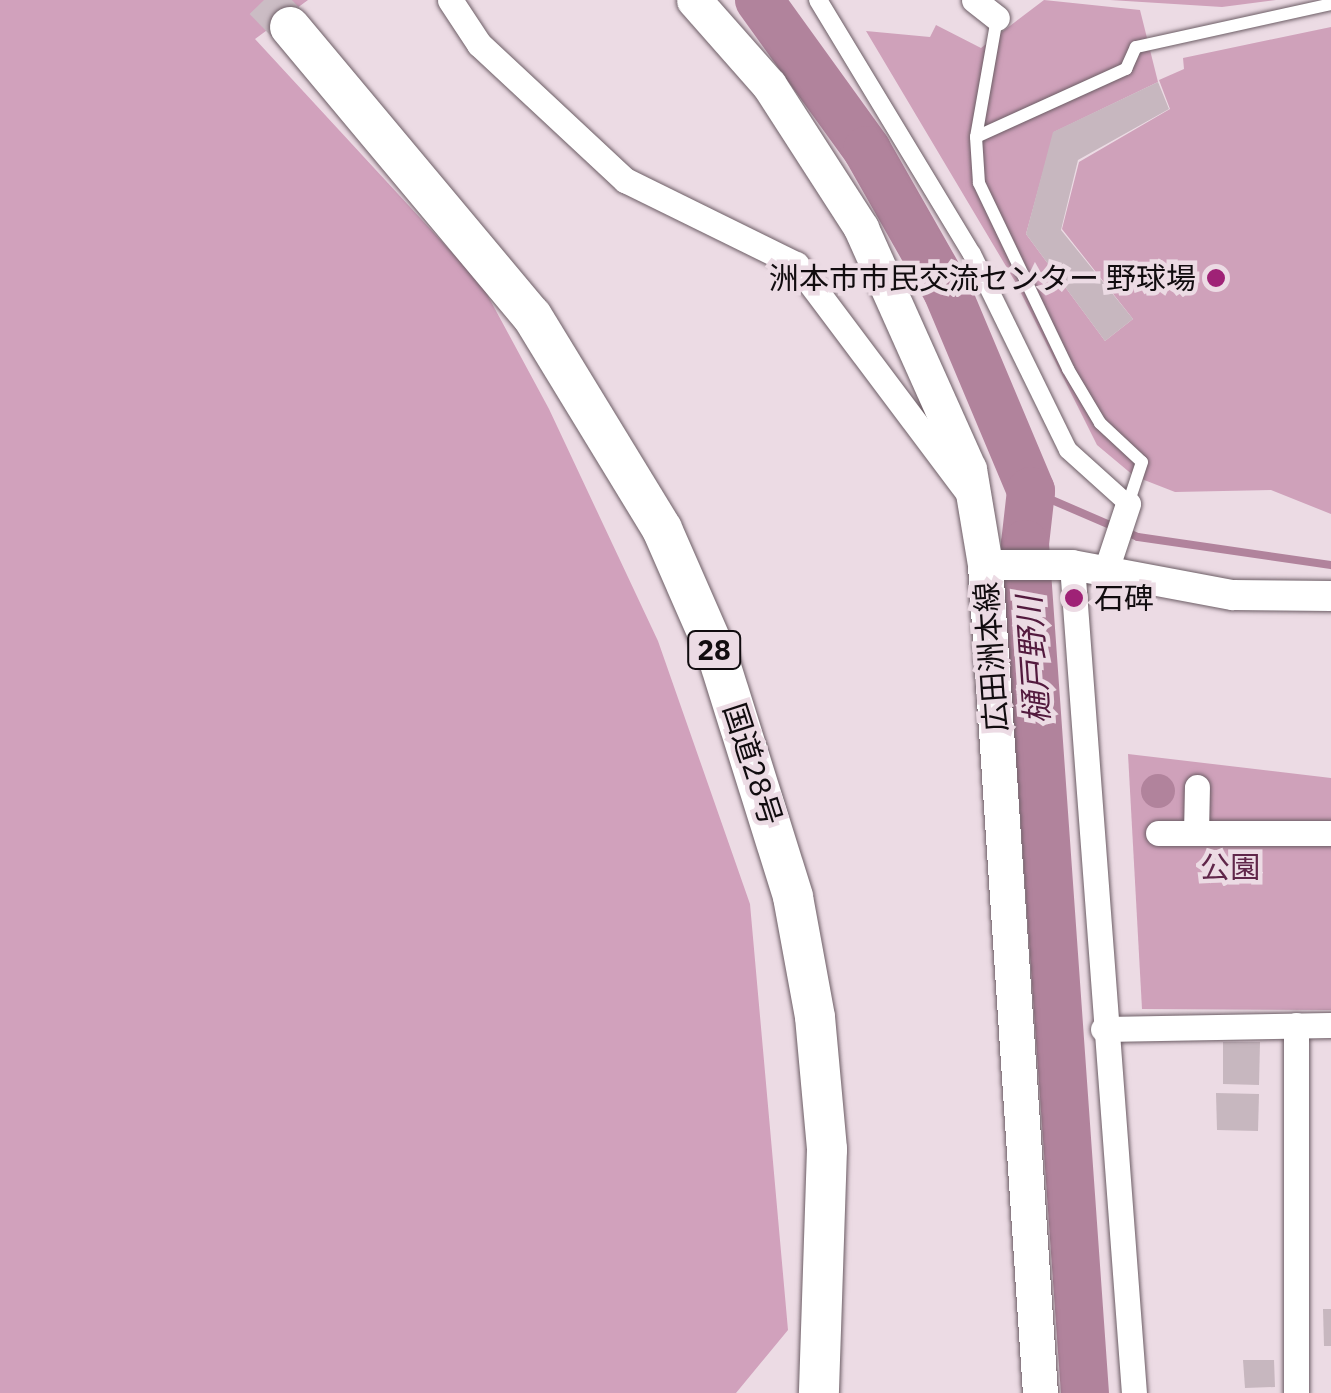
<!DOCTYPE html>
<meta charset="utf-8">
<style>
body{margin:0}
#map{position:relative;width:1331px;height:1393px;overflow:hidden;background:#ecdbe4;font-family:"IBM Plex Sans","Noto Sans JP",sans-serif}
div>[style]{position:absolute}
[style*='--x']{left:calc(var(--x)*1px);top:calc(var(--y)*1px);width:calc(var(--w)*1px);rotate:calc(var(--a)*1deg)}
.green>*{inset:0;background:#cfa1ba}
.forest>*{inset:0;background:#d1a1bc}
.water>*{inset:0;background:#b1839c}
.round{border-radius:50%}
.stream>*{height:8px;margin:-4px;padding:0 4px;transform-origin:4px;border-radius:4px;background:#b1839c}
.river>*{height:48px;margin:-24px;padding:0 24px;transform-origin:24px;border-radius:24px;background:#b1839c}
.building>*{inset:0;background:#c7b7bf}
.trunk-tunnel>*{height:40px;margin-top:-20px;transform-origin:0;background:repeating-linear-gradient(90deg,#cbbcc4 0 40px,transparent 0 60px)}
.roads{filter:drop-shadow(0 0 2px #6c5d65) drop-shadow(0 0 2px #6c5d65)}
.service>*{height:12px;margin:-6px;padding:0 6px;transform-origin:6px;border-radius:6px;background:#fff}
.pedestrian>*{height:18px;margin:-9px;padding:0 9px;transform-origin:9px;border-radius:9px;background:#fff}
.minor>*{height:25px;margin:-12.5px;padding:0 12.5px;transform-origin:12.5px;border-radius:12.5px;background:#fff}
.tertiary>*{height:30px;margin:-15px;padding:0 15px;transform-origin:15px;border-radius:15px;background:#fff}
.secondary>*{height:35px;margin:-17.5px;padding:0 17.5px;transform-origin:17.5px;border-radius:17.5px;background:#fff}
.trunk>*{height:40px;margin:-20px;padding:0 20px;transform-origin:20px;border-radius:20px;background:#fff}
.dots>*{width:28px;height:28px;translate:-50% -50%;box-sizing:border-box;border:5px solid #ecdbe4;border-radius:50%}
span{translate:-50% -50%;white-space:nowrap;text-align:center;line-height:1.15;-webkit-text-stroke:9px #ecdbe4;paint-order:stroke}
.shield-label span{padding:2px 8px;background:#ecdbe4;border:2px solid;border-radius:8px;-webkit-text-stroke-width:0}
.shield-label{font-size:28px;color:#110c0f;font-weight:700}
.poi-label{font-size:30px;color:#110c0f}
.right{translate:-100% -50%;text-align:right}
.left{translate:0 -50%;text-align:left}
.street-label{font-size:30px;color:#110c0f}
.park-label{font-size:30px;color:#60264a}
.water-label{font-size:32px;color:#531a3e;font-style:italic}
</style>
<div id="map">
<div class="green">
<i style="clip-path:polygon(1044px 0,1140px 10px,1158px 82px,1054px 132px,1026px 234px,1105px 341px,1133px 319px,1062px 229px,1079px 162px,1170px 109px,1159px 80px,1184px 69px,1183px 58px,1331px 27px,1331px 514px,1271px 490px,1175px 492px,1134px 476px,1097px 445px,1016px 283px,866px 31px,930px 37px,936px 25px,981px 48px)"></i>
<i style="clip-path:polygon(1110px 0,1276px 0,1222px 7px)"></i>
<i style="clip-path:polygon(1128px 754px,1331px 778px,1331px 1010px,1142px 1009px)"></i>
</div>
<div class="forest">
<i style="clip-path:polygon(0 0,308px 0,255px 39px,482px 285px,549px 409px,658px 641px,750px 904px,788px 1330px,736px 1393px,0 1393px)"></i>
</div>
<div class="water">
<i class="round" style="left:1141px;top:774px;width:34px;height:34px"></i>
</div>
<div class="stream">
<i style="--x:1031;--y:491;--w:116;--a:23.3"></i>
<i style="--x:1138;--y:537;--w:195;--a:8.3"></i>
</div>
<div class="river">
<i style="--x:759;--y:0;--w:185;--a:54.2"></i>
<i style="--x:867;--y:150;--w:162;--a:60.4"></i>
<i style="--x:947;--y:291;--w:217;--a:67.2"></i>
<i style="--x:1031;--y:491;--w:53;--a:96.5"></i>
<i style="--x:1025;--y:544;--w:851;--a:85.96"></i>
</div>
<div class="building">
<i style="clip-path:polygon(1158px 82px,1169px 109px,1078px 160px,1061px 230px,1133px 319px,1105px 341px,1026px 234px,1053px 132px)"></i>
<i style="clip-path:polygon(1223px 1042px,1260px 1042px,1259px 1085px,1223px 1084px)"></i>
<i style="clip-path:polygon(1216px 1093px,1259px 1094px,1258px 1131px,1217px 1130px)"></i>
<i style="clip-path:polygon(1323px 1309px,1331px 1309px,1331px 1346px,1324px 1346px)"></i>
<i style="clip-path:polygon(1243px 1360px,1274px 1360px,1275px 1387px,1245px 1388px)"></i>
</div>
<div class="trunk-tunnel">
<i style="--x:264;--y:0;--w:37;--a:46"></i>
</div>
<div class="roads">
<div class="service">
<i style="--x:997;--y:18;--w:121;--a:100"></i>
<i style="--x:976;--y:137;--w:46;--a:86.3"></i>
<i style="--x:979;--y:183;--w:206;--a:64.4"></i>
<i style="--x:1068;--y:369;--w:63;--a:59.3"></i>
<i style="--x:1100;--y:423;--w:57;--a:42.9"></i>
<i style="--x:1142;--y:462;--w:44;--a:108.4"></i>
<i style="--x:976;--y:137;--w:165;--a:-24.4"></i>
<i style="--x:1126;--y:69;--w:24;--a:-66"></i>
<i style="--x:1136;--y:47;--w:200;--a:-12.4"></i>
</div>
<div class="pedestrian">
<i style="--x:818;--y:0;--w:297;--a:58.8"></i>
<i style="--x:972;--y:254;--w:218;--a:63.9"></i>
<i style="--x:1068;--y:450;--w:81;--a:42"></i>
</div>
<div class="minor">
<i style="--x:450;--y:0;--w:53;--a:56.6"></i>
<i style="--x:479;--y:44;--w:200;--a:43"></i>
<i style="--x:625;--y:180;--w:191;--a:26.2"></i>
<i style="--x:796;--y:264;--w:298;--a:53.1"></i>
<i style="--x:974;--y:0;--w:29;--a:38"></i>
<i style="--x:1072;--y:565;--w:830;--a:85.72"></i>
<i style="--x:1106;--y:570;--w:70;--a:-71.6"></i>
<i style="--x:1158;--y:833;--w:173;--a:0"></i>
<i style="--x:1196;--y:833;--w:46;--a:-88.8"></i>
<i style="--x:1296;--y:1025;--w:368;--a:90"></i>
<i style="--x:1103;--y:1029;--w:228;--a:-1"></i>
</div>
<div class="tertiary">
<i style="--x:985;--y:565;--w:87;--a:0"></i>
<i style="--x:1072;--y:565;--w:164;--a:10.6"></i>
<i style="--x:1233;--y:595;--w:98;--a:0.6"></i>
</div>
<div class="secondary">
<i style="--x:694;--y:0;--w:113;--a:48.6"></i>
<i style="--x:769;--y:85;--w:170;--a:57.2"></i>
<i style="--x:861;--y:228;--w:264;--a:65.9"></i>
<i style="--x:969;--y:469;--w:97;--a:80.5"></i>
<i style="--x:985;--y:565;--w:830;--a:86.2"></i>
</div>
<div class="trunk">
<i style="--x:290;--y:27;--w:377;--a:50.1"></i>
<i style="--x:532;--y:316;--w:250;--a:58.6"></i>
<i style="--x:662;--y:529;--w:140;--a:66.4"></i>
<i style="--x:718;--y:657;--w:251;--a:72.6"></i>
<i style="--x:793;--y:897;--w:122;--a:79.6"></i>
<i style="--x:815;--y:1017;--w:133;--a:84.8"></i>
<i style="--x:827;--y:1149;--w:244;--a:91.9"></i>
</div>
</div>
<div class="dots">
<i style="left:1216px;top:278px;background:#9f2276"></i>
<i style="left:1074px;top:598px;background:#9f2276"></i>
</div>
<div class="shield-label">
<span style="left:714px;top:650px">28</span>
</div>
<div class="poi-label">
<span class="right" style="left:1196px;top:278px">洲本市市民交流センター 野球場</span>
<span class="left" style="left:1094px;top:598px">石碑</span>
</div>
<div class="street-label">
<span style="left:991px;top:657px;rotate:-94deg">広田洲本線</span>
<span style="left:753px;top:764px;rotate:72deg">国道28号</span>
</div>
<div class="park-label">
<span style="left:1230px;top:867px">公園</span>
</div>
<div class="water-label">
<span style="left:1033px;top:660px;rotate:-94deg">樋戸野川</span>
</div>
</div>
